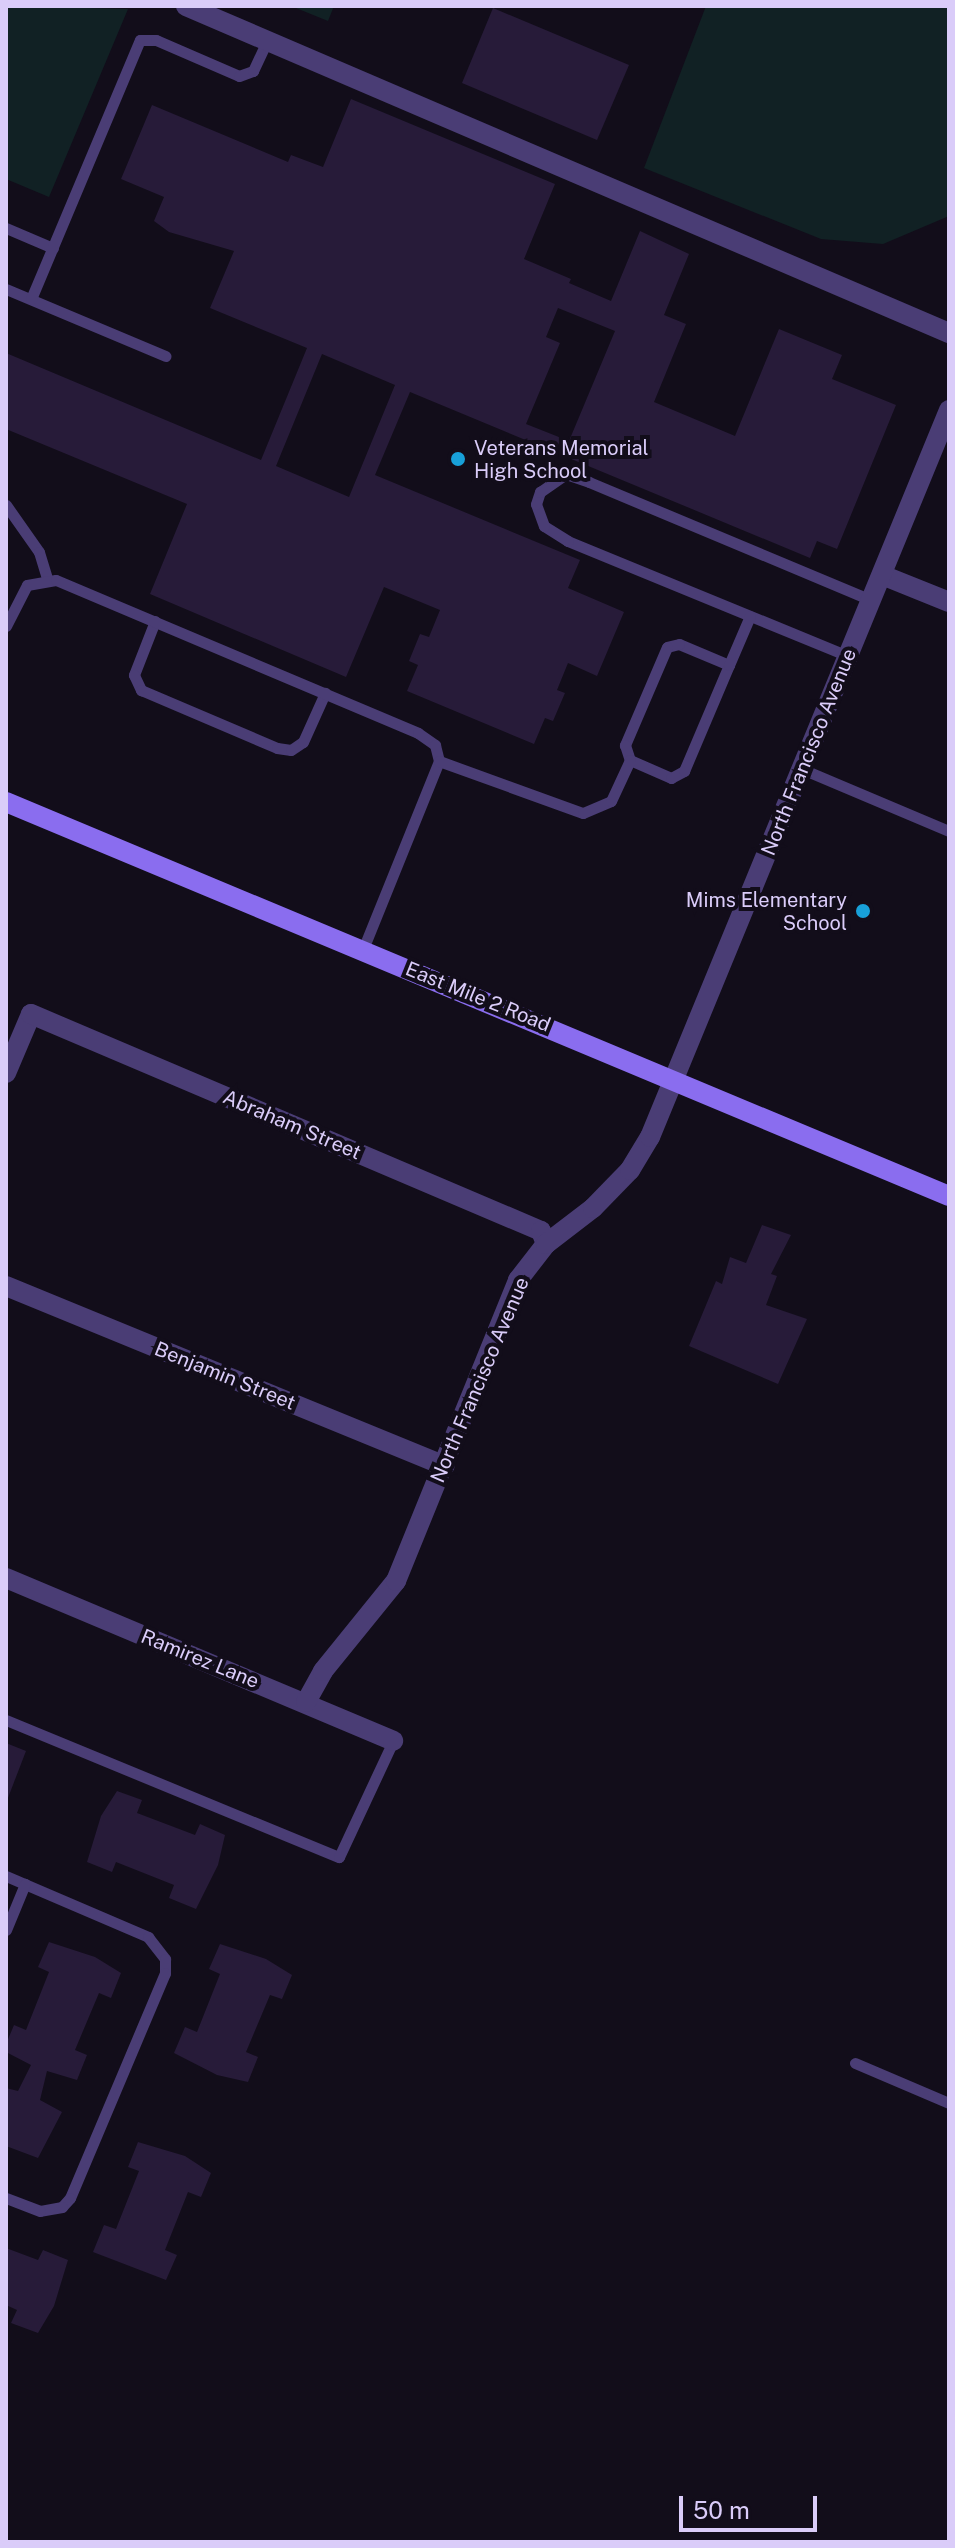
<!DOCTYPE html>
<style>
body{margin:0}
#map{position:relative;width:955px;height:2548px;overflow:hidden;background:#120d1a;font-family:"Public Sans",sans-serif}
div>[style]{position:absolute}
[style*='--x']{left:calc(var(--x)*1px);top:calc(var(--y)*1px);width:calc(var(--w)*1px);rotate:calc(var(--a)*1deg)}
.green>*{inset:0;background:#112124}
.building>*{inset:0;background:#271b39}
.lane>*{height:11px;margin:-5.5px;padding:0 5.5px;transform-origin:5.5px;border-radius:5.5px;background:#4a3d75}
.street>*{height:20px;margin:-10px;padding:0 10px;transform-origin:10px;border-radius:10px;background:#4a3d75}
.secondary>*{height:20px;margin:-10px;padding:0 10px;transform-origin:10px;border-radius:10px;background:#8a6def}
.dots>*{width:22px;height:22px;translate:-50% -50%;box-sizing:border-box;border:4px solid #120d1a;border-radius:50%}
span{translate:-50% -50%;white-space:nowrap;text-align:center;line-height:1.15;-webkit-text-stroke:8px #120d1a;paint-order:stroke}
.poi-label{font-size:20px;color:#daccf9}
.left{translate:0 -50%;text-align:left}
.right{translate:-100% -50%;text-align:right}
.street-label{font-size:20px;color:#daccf9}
.frame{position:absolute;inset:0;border:8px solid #daccf9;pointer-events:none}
.scale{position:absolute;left:679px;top:2496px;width:138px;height:36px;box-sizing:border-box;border:4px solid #daccf9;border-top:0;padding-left:10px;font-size:24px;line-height:28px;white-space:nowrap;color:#daccf9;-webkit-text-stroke:6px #120d1a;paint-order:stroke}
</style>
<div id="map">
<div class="green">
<i style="clip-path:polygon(6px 6px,128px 9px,49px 197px,6px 179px)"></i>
<i style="clip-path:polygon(291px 6px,334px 6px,328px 21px)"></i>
<i style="clip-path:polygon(706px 6px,949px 6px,949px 216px,883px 244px,821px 239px,644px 168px)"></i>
</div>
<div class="building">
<i style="clip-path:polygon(493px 8px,629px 65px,597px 140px,462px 83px)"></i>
<i style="clip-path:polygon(evenodd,351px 99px,555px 184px,524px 259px,571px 279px,569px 283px,611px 301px,640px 231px,689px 254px,664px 315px,686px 324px,654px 402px,735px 436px,779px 329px,842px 355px,832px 379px,896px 405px,837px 549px,817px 541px,810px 558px,410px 392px,375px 475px,580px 560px,568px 588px,624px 612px,597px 676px,568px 663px,557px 690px,565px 693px,553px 721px,545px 718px,534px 744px,407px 691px,418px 665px,409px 661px,420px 634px,429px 637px,440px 610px,384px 587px,346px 677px,150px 594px,187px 504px,6px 429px,6px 353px,261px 460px,307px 348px,210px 308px,234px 251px,169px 232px,154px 221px,164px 197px,121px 179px,152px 105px,288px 162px,291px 155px,323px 167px,351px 99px,558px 308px,615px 331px,569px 441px,526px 424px,560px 343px,546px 337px,558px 308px,351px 99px,322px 354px,395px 385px,349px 497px,276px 466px,322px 354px)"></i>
<i style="clip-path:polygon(762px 1225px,791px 1235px,771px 1274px,777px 1276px,766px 1305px,807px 1319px,778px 1384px,689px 1346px,716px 1281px,722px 1284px,730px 1257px,746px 1263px)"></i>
<i style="clip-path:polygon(6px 1743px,26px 1751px,6px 1803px)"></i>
<i style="clip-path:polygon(117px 1791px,142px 1800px,137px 1813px,195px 1835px,200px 1824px,225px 1835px,218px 1865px,196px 1909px,169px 1898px,174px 1885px,116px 1862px,112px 1872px,87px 1862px,101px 1816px)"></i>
<i style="clip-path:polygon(49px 1942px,95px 1957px,121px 1973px,111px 1998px,99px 1993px,75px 2050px,87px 2055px,77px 2080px,47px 2071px,40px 2100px,62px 2112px,38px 2158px,6px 2146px,6px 2088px,18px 2091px,31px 2065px,6px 2052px,6px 2044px,14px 2025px,26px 2030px,49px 1972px,38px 1967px)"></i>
<i style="clip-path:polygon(220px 1944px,266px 1959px,292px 1975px,282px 1999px,270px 1995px,246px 2052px,258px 2057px,248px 2082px,217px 2075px,174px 2053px,185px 2027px,197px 2032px,220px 1974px,209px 1969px)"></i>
<i style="clip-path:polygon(138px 2142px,185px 2156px,211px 2173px,201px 2197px,188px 2192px,165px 2250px,177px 2255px,166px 2280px,93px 2252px,104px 2225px,116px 2229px,139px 2171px,128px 2167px)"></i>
<i style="clip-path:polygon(6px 2248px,38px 2260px,43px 2250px,68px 2260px,54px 2306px,38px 2333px,11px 2323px,17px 2310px,6px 2305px)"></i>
</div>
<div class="lane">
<i style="--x:6;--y:228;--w:51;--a:23.1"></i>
<i style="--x:6;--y:289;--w:173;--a:22.8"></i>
<i style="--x:31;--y:299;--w:281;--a:-67.2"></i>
<i style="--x:140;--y:40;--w:16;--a:0"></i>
<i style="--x:156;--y:40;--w:90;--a:23.4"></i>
<i style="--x:239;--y:76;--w:15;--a:-20"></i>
<i style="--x:253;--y:71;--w:33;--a:-65"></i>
<i style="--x:6;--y:505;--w:57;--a:54.9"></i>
<i style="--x:39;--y:552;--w:28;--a:73"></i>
<i style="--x:155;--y:621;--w:58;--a:111.3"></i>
<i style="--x:134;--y:675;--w:17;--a:65"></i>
<i style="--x:141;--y:690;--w:148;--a:23.1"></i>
<i style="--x:277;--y:748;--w:14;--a:8"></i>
<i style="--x:291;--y:750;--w:14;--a:-34"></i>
<i style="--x:303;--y:742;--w:54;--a:-65.8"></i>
<i style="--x:6;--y:626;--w:46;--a:-62.9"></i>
<i style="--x:27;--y:585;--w:29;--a:-10"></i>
<i style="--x:56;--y:580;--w:393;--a:22.9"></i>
<i style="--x:418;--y:733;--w:21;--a:35"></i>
<i style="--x:435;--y:745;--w:16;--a:76"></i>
<i style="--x:439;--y:761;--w:203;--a:112"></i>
<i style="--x:848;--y:656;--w:303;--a:-157.7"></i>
<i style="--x:568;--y:541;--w:28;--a:-148"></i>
<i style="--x:544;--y:526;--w:23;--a:-110"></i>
<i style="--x:536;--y:504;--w:13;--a:-72"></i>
<i style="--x:540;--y:492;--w:32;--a:-35"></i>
<i style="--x:566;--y:474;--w:24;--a:19"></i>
<i style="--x:589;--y:482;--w:306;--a:22.7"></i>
<i style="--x:729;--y:665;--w:54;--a:-157.2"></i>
<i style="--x:679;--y:644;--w:12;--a:166"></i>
<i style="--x:667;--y:647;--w:107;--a:113.2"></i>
<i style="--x:625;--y:745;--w:16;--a:72"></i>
<i style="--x:630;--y:760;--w:45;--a:23.7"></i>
<i style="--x:671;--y:778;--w:15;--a:-28"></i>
<i style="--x:684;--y:771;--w:115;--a:-67"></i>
<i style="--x:729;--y:665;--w:53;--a:-66.8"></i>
<i style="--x:439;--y:761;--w:153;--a:19.9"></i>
<i style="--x:583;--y:813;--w:30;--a:-23"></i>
<i style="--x:611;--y:801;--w:45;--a:-65.1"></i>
<i style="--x:802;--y:769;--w:160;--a:22.9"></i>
<i style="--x:6;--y:1720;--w:360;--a:22.4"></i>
<i style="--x:339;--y:1857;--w:128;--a:-65"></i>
<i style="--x:6;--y:1876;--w:155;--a:23.2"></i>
<i style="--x:148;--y:1937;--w:28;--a:52"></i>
<i style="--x:165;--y:1959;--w:14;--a:90"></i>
<i style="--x:165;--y:1973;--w:244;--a:112.9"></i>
<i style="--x:70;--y:2198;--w:12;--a:132"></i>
<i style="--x:62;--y:2207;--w:22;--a:170"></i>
<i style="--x:40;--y:2211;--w:36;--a:-159"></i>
<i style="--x:6;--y:1930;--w:50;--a:-67.6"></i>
<i style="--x:855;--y:2063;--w:102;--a:23.1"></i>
</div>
<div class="street">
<i style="--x:186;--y:6;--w:830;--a:23.2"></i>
<i style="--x:882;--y:575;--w:72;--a:21.9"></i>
<i style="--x:6;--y:1073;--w:64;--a:-67"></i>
<i style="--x:31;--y:1014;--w:554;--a:23.05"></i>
<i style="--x:541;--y:1231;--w:14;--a:69"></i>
<i style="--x:6;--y:1286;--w:474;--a:22.3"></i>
<i style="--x:6;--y:1578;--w:420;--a:22.8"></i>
<i style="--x:306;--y:1702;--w:35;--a:-61"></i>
<i style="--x:323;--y:1671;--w:116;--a:-51"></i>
<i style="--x:396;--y:1581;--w:325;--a:-67.9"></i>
<i style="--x:518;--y:1280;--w:46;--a:-52.1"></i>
<i style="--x:546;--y:1244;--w:59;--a:-37.5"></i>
<i style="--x:593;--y:1208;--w:53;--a:-45.8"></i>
<i style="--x:630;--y:1170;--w:39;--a:-59"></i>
<i style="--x:650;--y:1137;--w:786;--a:-67.64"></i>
</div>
<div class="secondary">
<i style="--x:6;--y:802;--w:1022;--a:22.68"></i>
</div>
<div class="dots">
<i style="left:458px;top:459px;background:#18a0d9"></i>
<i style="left:863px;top:911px;background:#18a0d9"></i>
</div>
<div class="poi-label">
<span class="left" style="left:474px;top:460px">Veterans Memorial<br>High School</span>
<span class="right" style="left:847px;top:912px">Mims Elementary<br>School</span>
</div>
<div class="street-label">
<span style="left:809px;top:752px;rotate:-68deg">North Francisco Avenue</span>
<span style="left:478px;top:997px;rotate:22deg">East Mile 2 Road</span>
<span style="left:292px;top:1125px;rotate:23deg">Abraham Street</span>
<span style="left:225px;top:1376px;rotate:22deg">Benjamin Street</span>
<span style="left:480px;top:1380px;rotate:-67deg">North Francisco Avenue</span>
<span style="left:200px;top:1659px;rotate:22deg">Ramirez Lane</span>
</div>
<div class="frame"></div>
<div class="scale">50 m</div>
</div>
